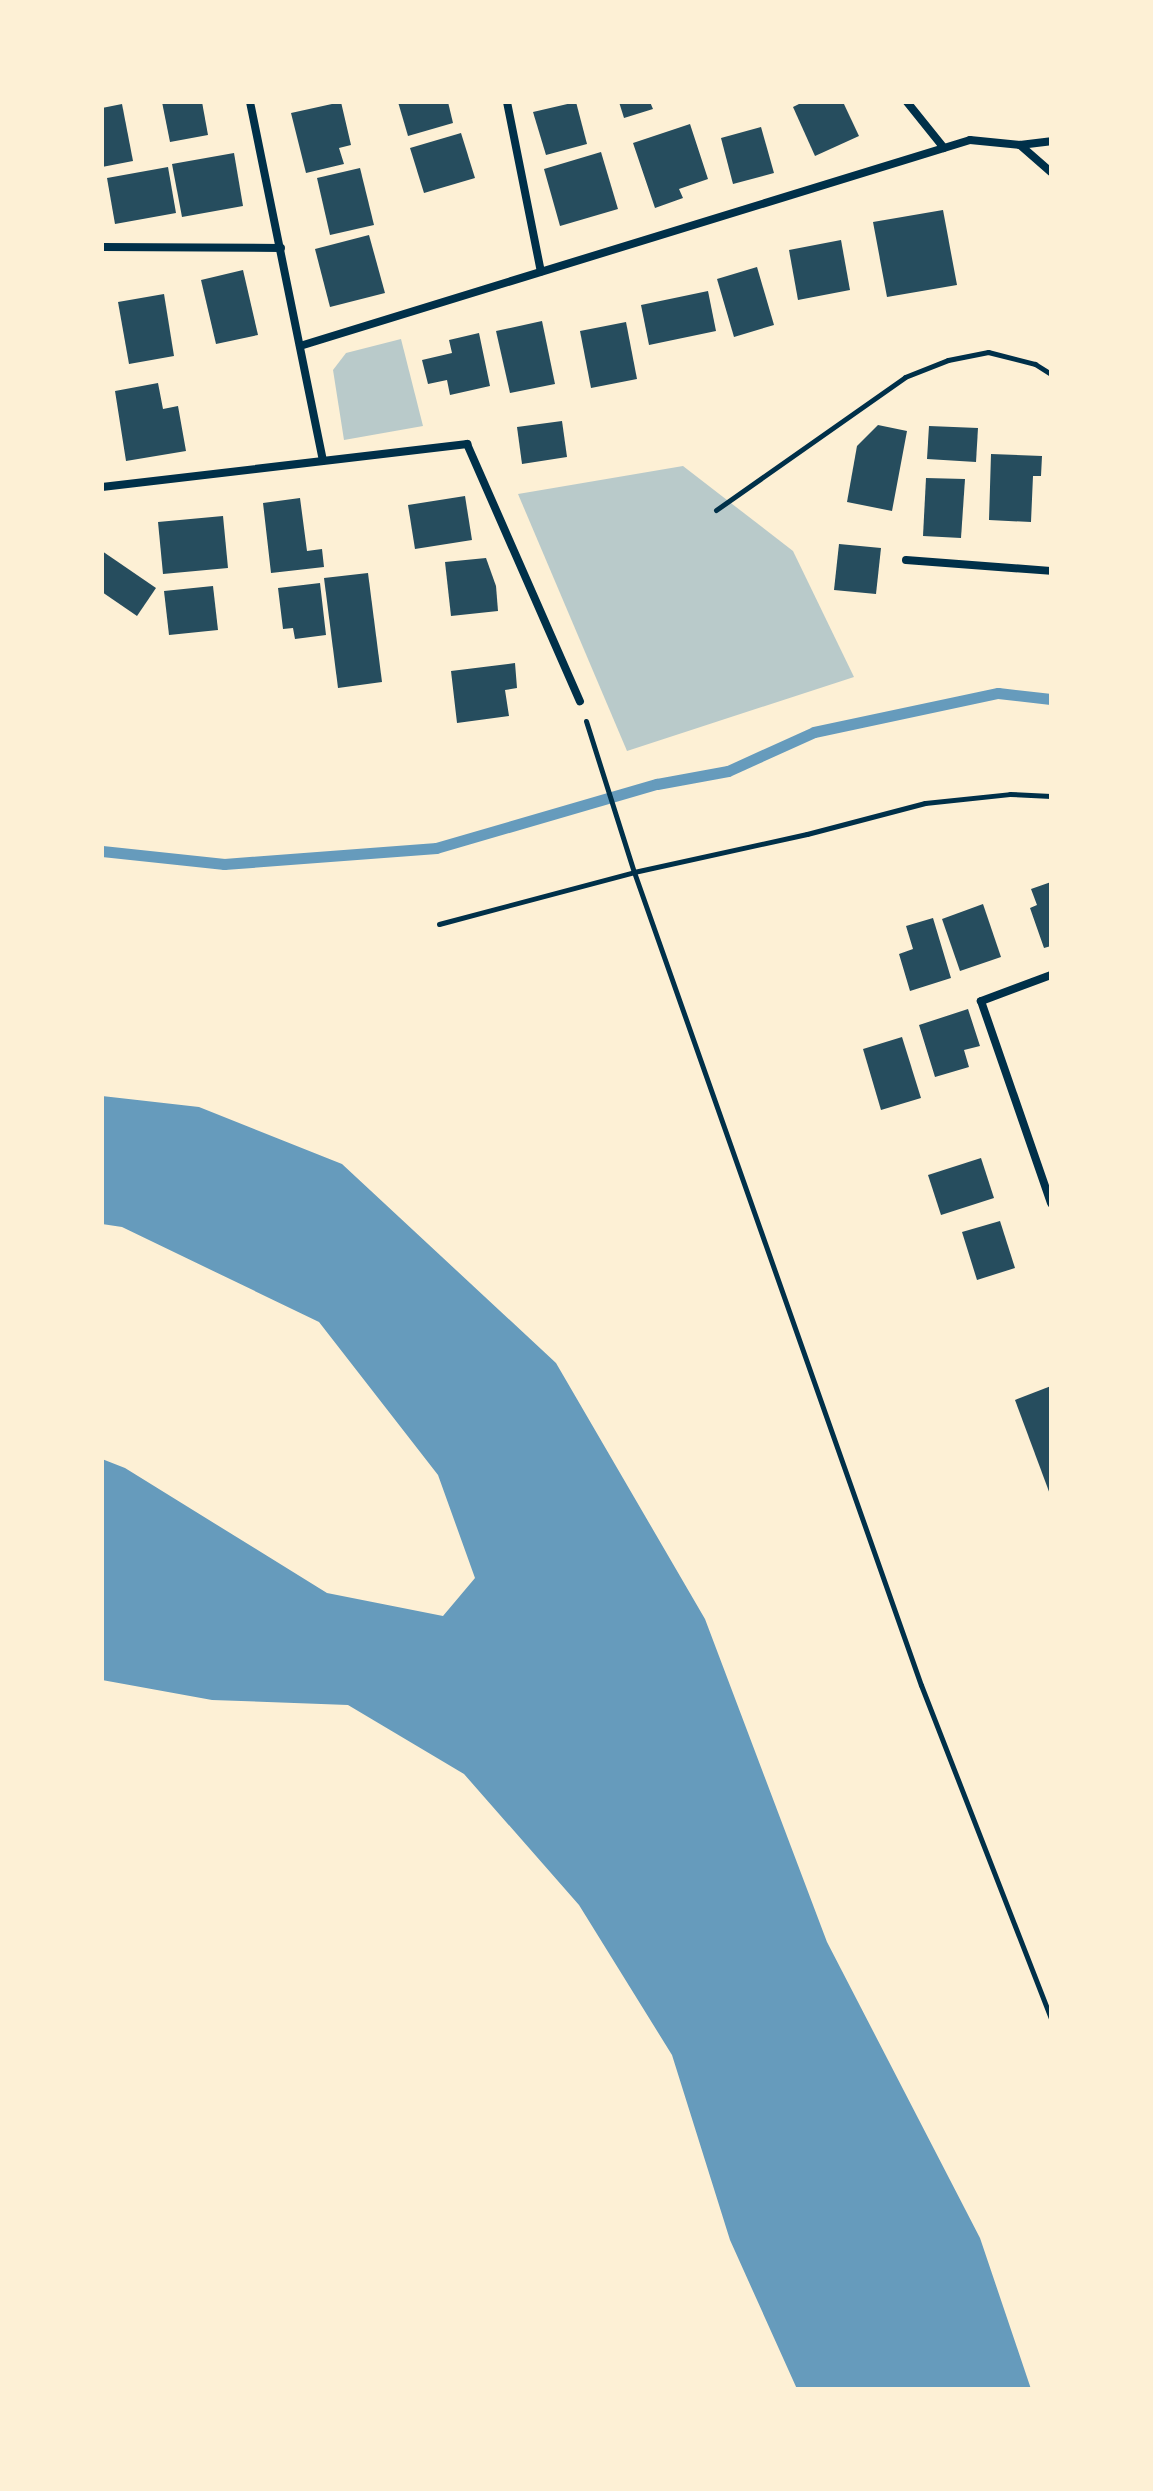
<!DOCTYPE html>
<style>
body{margin:0}
#map{position:relative;width:1153px;height:2491px;overflow:hidden;background:#fdf0d5;font-family:Mulish,sans-serif}
div>[style]{position:absolute}
[style*='--x']{left:calc(var(--x)*1px);top:calc(var(--y)*1px);width:calc(var(--w)*1px);rotate:calc(var(--a)*1deg)}
.green>*{inset:0;background:#b9caca}
.water>*{inset:0;background:#669bbc}
.stream>*{height:11px;margin:-5.5px;padding:0 5.5px;transform-origin:5.5px;border-radius:5.5px;background:#669bbc}
.building>*{inset:0;background:#264d5e}
.path>*{height:5px;margin:-2.5px;padding:0 2.5px;transform-origin:2.5px;border-radius:2.5px;background:#003049}
.minor>*{height:8px;margin:-4px;padding:0 4px;transform-origin:4px;border-radius:4px;background:#003049}
span{translate:-50% -50%;white-space:nowrap;text-align:center;line-height:1.15;-webkit-text-stroke:6px #fdf0d5;paint-order:stroke}
.frame{position:absolute;inset:0;border:104px solid #fdf0d5;pointer-events:none}
</style>
<div id="map">
<div class="green">
<i style="clip-path:polygon(401px 339px,423px 426px,344px 440px,333px 370px,346px 353px)"></i>
<i style="clip-path:polygon(683px 466px,793px 551px,854px 677px,627px 751px,518px 494px)"></i>
</div>
<div class="water">
<i style="clip-path:polygon(102px 1096px,199px 1107px,342px 1164px,556px 1363px,705px 1619px,827px 1942px,980px 2238px,1031px 2389px,797px 2389px,730px 2240px,672px 2055px,579px 1905px,464px 1774px,348px 1705px,212px 1700px,102px 1680px,102px 1459px,125px 1468px,327px 1593px,443px 1616px,475px 1578px,438px 1475px,319px 1322px,122px 1227px,102px 1224px)"></i>
</div>
<div class="stream">
<i style="--x:102;--y:851;--w:123;--a:6.1"></i>
<i style="--x:224;--y:864;--w:213;--a:-4.3"></i>
<i style="--x:436;--y:848;--w:230;--a:-16.2"></i>
<i style="--x:657;--y:784;--w:72;--a:-10.4"></i>
<i style="--x:728;--y:771;--w:94;--a:-24.4"></i>
<i style="--x:814;--y:732;--w:188;--a:-12"></i>
<i style="--x:998;--y:693;--w:53;--a:6.5"></i>
</div>
<div class="building">
<i style="clip-path:polygon(162px 102px,202px 102px,208px 135px,170px 142px)"></i>
<i style="clip-path:polygon(341px 102px,351px 145px,339px 148px,344px 164px,306px 173px,291px 113px)"></i>
<i style="clip-path:polygon(398px 102px,448px 102px,453px 123px,408px 136px)"></i>
<i style="clip-path:polygon(576px 102px,587px 144px,546px 155px,533px 112px)"></i>
<i style="clip-path:polygon(619px 102px,650px 102px,653px 109px,624px 118px)"></i>
<i style="clip-path:polygon(803px 102px,843px 102px,859px 136px,815px 156px,793px 107px)"></i>
<i style="clip-path:polygon(122px 104px,133px 161px,102px 167px,102px 108px)"></i>
<i style="clip-path:polygon(690px 124px,708px 179px,679px 189px,683px 198px,655px 208px,633px 143px)"></i>
<i style="clip-path:polygon(761px 127px,774px 173px,733px 184px,721px 138px)"></i>
<i style="clip-path:polygon(461px 133px,475px 178px,424px 193px,410px 148px)"></i>
<i style="clip-path:polygon(601px 152px,618px 209px,560px 226px,544px 169px)"></i>
<i style="clip-path:polygon(234px 153px,243px 206px,182px 217px,172px 164px)"></i>
<i style="clip-path:polygon(168px 167px,176px 213px,115px 224px,107px 178px)"></i>
<i style="clip-path:polygon(360px 168px,374px 225px,330px 235px,317px 178px)"></i>
<i style="clip-path:polygon(943px 210px,957px 285px,887px 297px,873px 222px)"></i>
<i style="clip-path:polygon(369px 235px,385px 293px,330px 307px,315px 249px)"></i>
<i style="clip-path:polygon(841px 240px,850px 290px,798px 300px,789px 250px)"></i>
<i style="clip-path:polygon(757px 267px,774px 325px,734px 337px,717px 279px)"></i>
<i style="clip-path:polygon(243px 270px,258px 335px,216px 344px,201px 280px)"></i>
<i style="clip-path:polygon(708px 291px,716px 331px,649px 345px,641px 305px)"></i>
<i style="clip-path:polygon(164px 294px,174px 356px,129px 364px,118px 302px)"></i>
<i style="clip-path:polygon(542px 321px,555px 384px,510px 393px,496px 331px)"></i>
<i style="clip-path:polygon(626px 322px,637px 379px,591px 388px,580px 331px)"></i>
<i style="clip-path:polygon(479px 333px,490px 386px,450px 395px,447px 380px,428px 384px,422px 360px,452px 353px,449px 340px)"></i>
<i style="clip-path:polygon(158px 383px,163px 409px,178px 406px,186px 451px,126px 461px,115px 391px)"></i>
<i style="clip-path:polygon(562px 421px,567px 457px,522px 464px,517px 427px)"></i>
<i style="clip-path:polygon(878px 425px,907px 431px,892px 511px,847px 502px,857px 446px)"></i>
<i style="clip-path:polygon(929px 426px,978px 428px,976px 462px,927px 459px)"></i>
<i style="clip-path:polygon(991px 454px,1042px 456px,1041px 476px,1033px 476px,1031px 522px,989px 520px)"></i>
<i style="clip-path:polygon(926px 478px,965px 479px,961px 538px,923px 536px)"></i>
<i style="clip-path:polygon(465px 496px,472px 540px,415px 549px,408px 505px)"></i>
<i style="clip-path:polygon(300px 498px,307px 551px,322px 549px,324px 567px,271px 573px,263px 503px)"></i>
<i style="clip-path:polygon(223px 516px,228px 568px,163px 574px,158px 522px)"></i>
<i style="clip-path:polygon(839px 544px,881px 548px,876px 594px,834px 590px)"></i>
<i style="clip-path:polygon(102px 551px,156px 588px,137px 616px,102px 592px)"></i>
<i style="clip-path:polygon(486px 558px,496px 586px,498px 611px,451px 616px,445px 562px)"></i>
<i style="clip-path:polygon(368px 573px,382px 682px,338px 688px,324px 578px)"></i>
<i style="clip-path:polygon(320px 583px,326px 635px,295px 639px,293px 628px,283px 629px,278px 588px)"></i>
<i style="clip-path:polygon(213px 586px,218px 630px,169px 635px,164px 591px)"></i>
<i style="clip-path:polygon(515px 663px,517px 688px,505px 690px,509px 716px,457px 723px,451px 671px)"></i>
<i style="clip-path:polygon(1051px 882px,1051px 946px,1044px 948px,1030px 908px,1037px 905px,1031px 889px)"></i>
<i style="clip-path:polygon(983px 904px,1001px 957px,960px 971px,942px 919px)"></i>
<i style="clip-path:polygon(933px 918px,951px 978px,910px 991px,899px 954px,913px 949px,906px 926px)"></i>
<i style="clip-path:polygon(968px 1009px,980px 1046px,964px 1050px,969px 1067px,935px 1077px,919px 1025px)"></i>
<i style="clip-path:polygon(902px 1037px,921px 1098px,881px 1110px,863px 1049px)"></i>
<i style="clip-path:polygon(981px 1158px,994px 1198px,941px 1215px,928px 1175px)"></i>
<i style="clip-path:polygon(1000px 1221px,1015px 1268px,977px 1280px,962px 1232px)"></i>
<i style="clip-path:polygon(1051px 1386px,1051px 1497px,1015px 1400px)"></i>
</div>
<div class="path">
<i style="--x:716;--y:510;--w:231;--a:-35.1"></i>
<i style="--x:905;--y:377;--w:46;--a:-21.6"></i>
<i style="--x:948;--y:360;--w:41;--a:-11.3"></i>
<i style="--x:988;--y:352;--w:49;--a:14.3"></i>
<i style="--x:1035;--y:364;--w:19;--a:32"></i>
<i style="--x:586;--y:721;--w:158;--a:72.4"></i>
<i style="--x:634;--y:872;--w:862;--a:70.56"></i>
<i style="--x:921;--y:1685;--w:358;--a:68.7"></i>
<i style="--x:439;--y:924;--w:202;--a:-14.9"></i>
<i style="--x:634;--y:872;--w:177;--a:-12.4"></i>
<i style="--x:807;--y:834;--w:122;--a:-14.7"></i>
<i style="--x:925;--y:803;--w:85;--a:-6"></i>
<i style="--x:1010;--y:794;--w:41;--a:2.8"></i>
</div>
<div class="minor">
<i style="--x:250;--y:102;--w:366;--a:78.5"></i>
<i style="--x:507;--y:102;--w:173;--a:78.7"></i>
<i style="--x:907;--y:102;--w:59;--a:51.2"></i>
<i style="--x:1020;--y:145;--w:41;--a:41.1"></i>
<i style="--x:102;--y:247;--w:179;--a:0.3"></i>
<i style="--x:300;--y:346;--w:701;--a:-17.09"></i>
<i style="--x:970;--y:140;--w:50;--a:5.7"></i>
<i style="--x:1020;--y:145;--w:31;--a:-7"></i>
<i style="--x:102;--y:487;--w:368;--a:-6.7"></i>
<i style="--x:467;--y:444;--w:281;--a:66.3"></i>
<i style="--x:906;--y:560;--w:145;--a:4.3"></i>
<i style="--x:1051;--y:975;--w:75;--a:159.6"></i>
<i style="--x:981;--y:1001;--w:214;--a:70.9"></i>
</div>
<div class="frame"></div>
</div>
